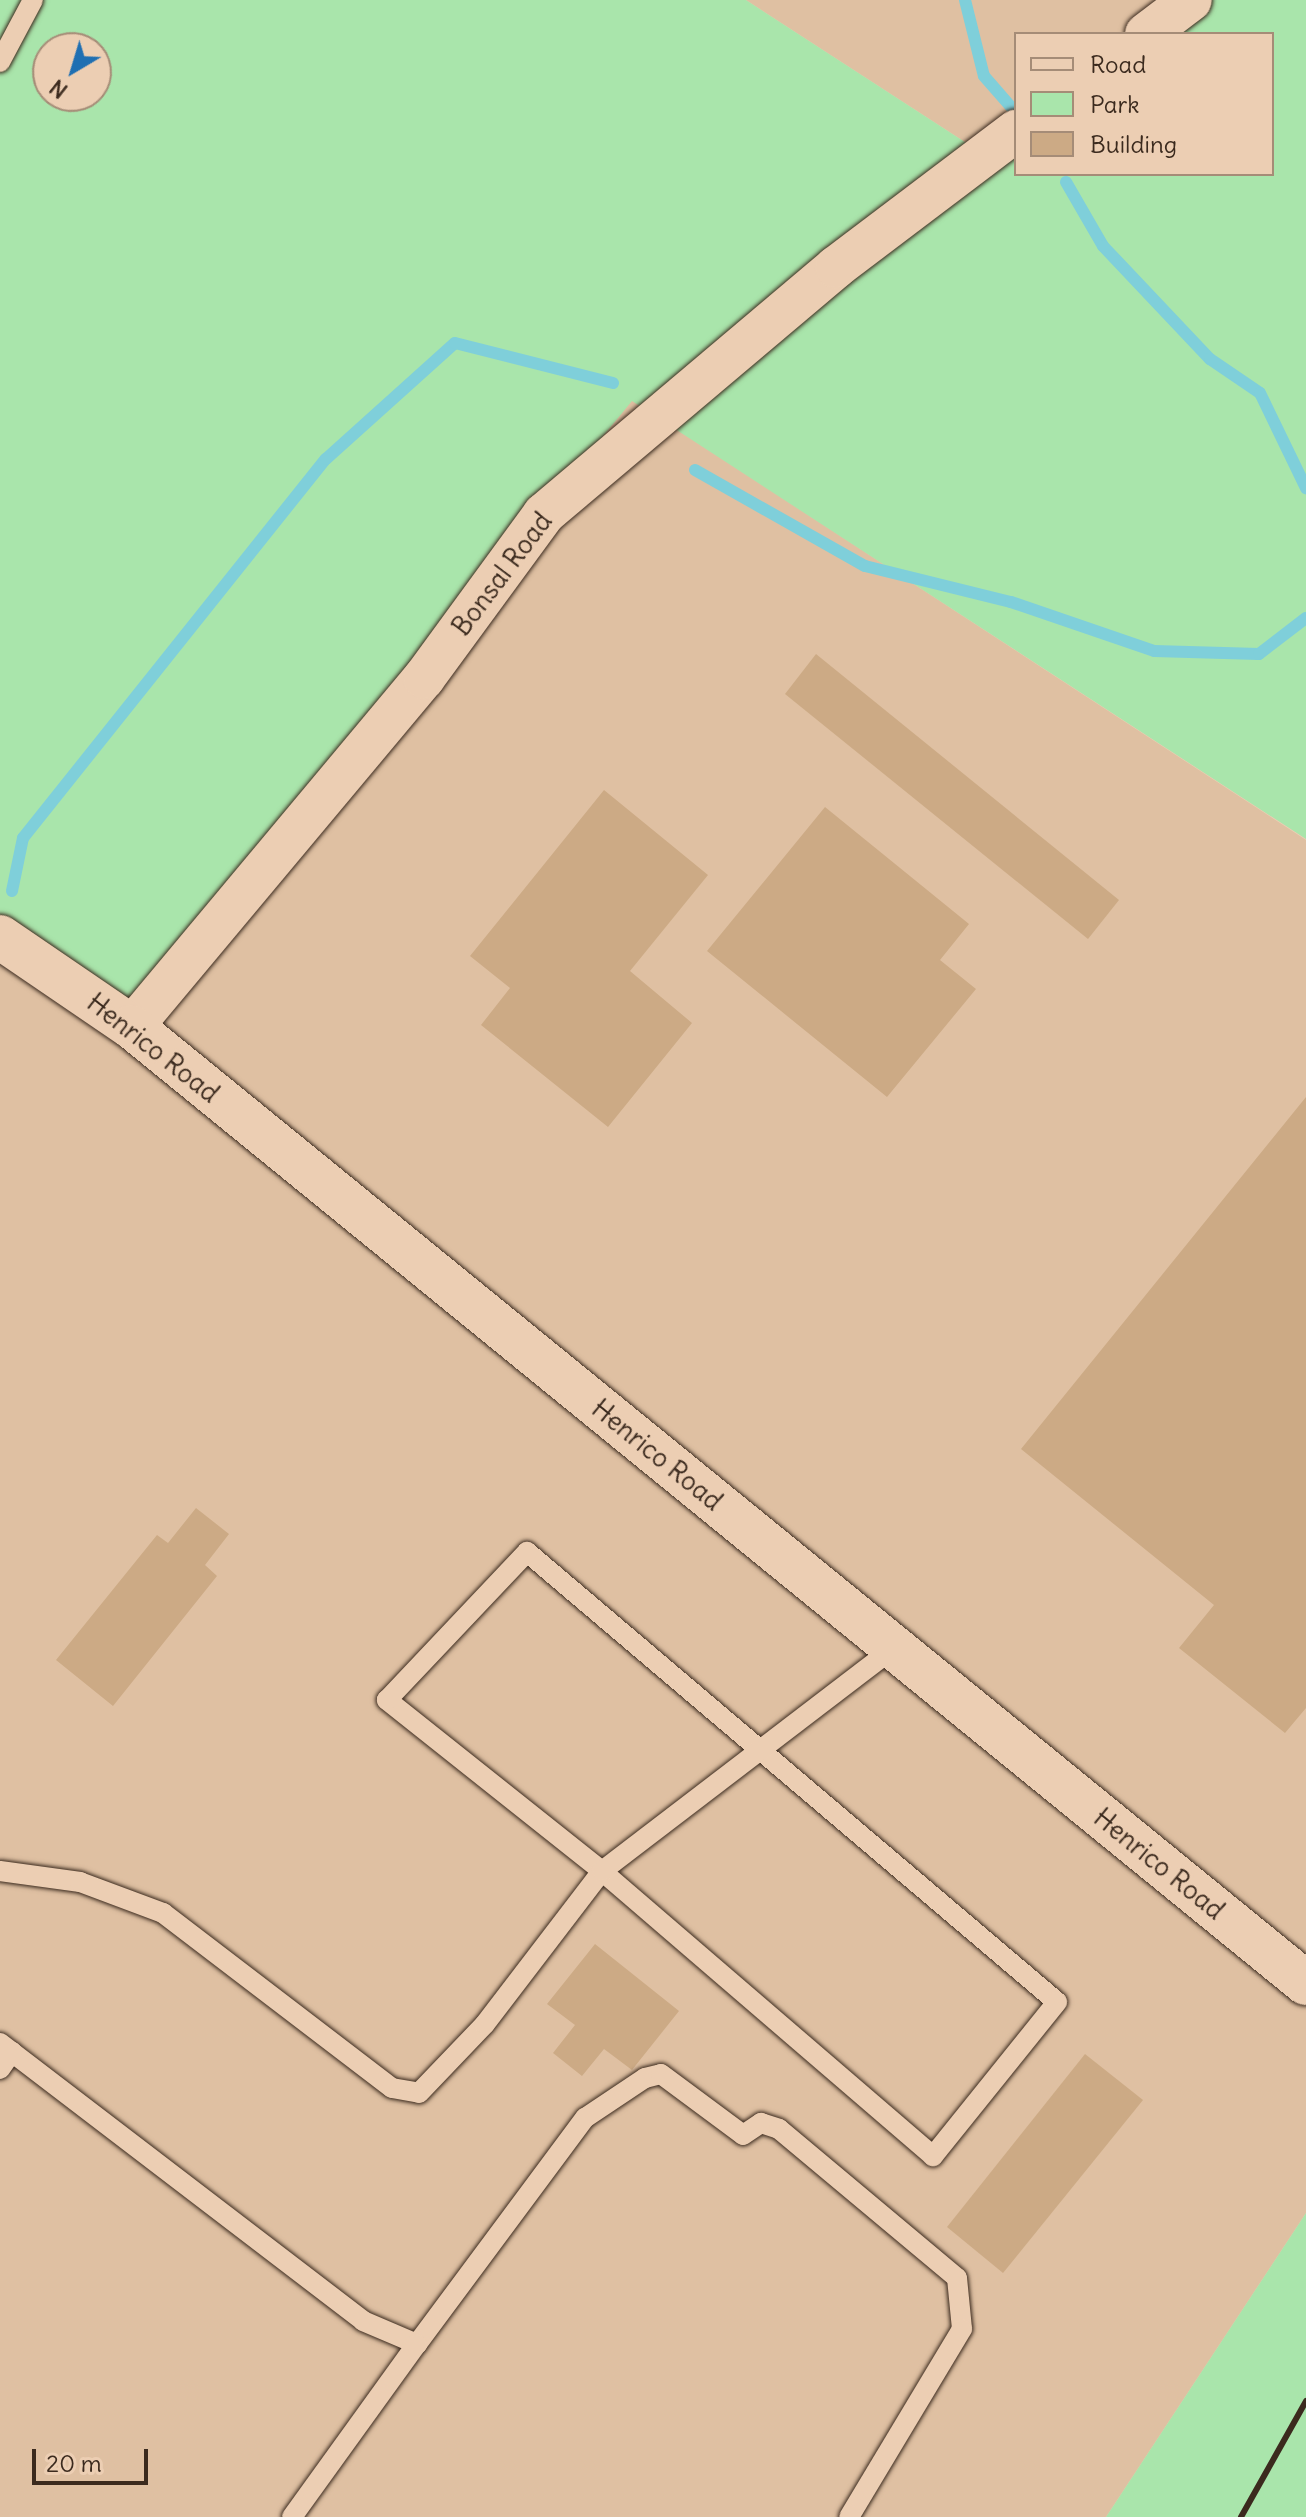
<!DOCTYPE html>
<style>
body{margin:0}
#map{position:relative;width:1306px;height:2517px;overflow:hidden;background:#ecceb3;font-family:Delius,sans-serif}
div>[style]{position:absolute}
[style*='--x']{left:calc(var(--x)*1px);top:calc(var(--y)*1px);width:calc(var(--w)*1px);rotate:calc(var(--a)*1deg)}
.built>*{inset:0;background:#dfc0a2}
.green>*{inset:0;background:#a9e5ab}
.stream>*{height:12px;margin:-6px;padding:0 6px;transform-origin:6px;border-radius:6px;background:#7fcfda}
.building>*{inset:0;background:#ccaa85}
.roads{filter:drop-shadow(0 0 2px #3b2a1e) drop-shadow(0 0 2px #3b2a1e)}
.service>*{height:20px;margin:-10px;padding:0 10px;transform-origin:10px;border-radius:10px;background:#ecceb3}
.minor>*{height:42px;margin:-21px;padding:0 21px;transform-origin:21px;border-radius:21px;background:#ecceb3}
.tertiary>*{height:44px;margin:-22px;padding:0 22px;transform-origin:22px;border-radius:22px;background:#ecceb3}
.rail>*{height:6px;margin:-3px;padding:0 3px;transform-origin:3px;border-radius:3px;background:#3b2a1e}
span{translate:-50% -50%;white-space:nowrap;text-align:center;line-height:1.15;-webkit-text-stroke:6px #ecceb3;paint-order:stroke}
.street-label{font-size:26px;color:#3b2a1e}
.legend{position:absolute;left:1014px;top:32px;width:260px;height:144px;box-sizing:border-box;background:#ecceb3;border:2px solid #a58c77;margin:0;padding:10px 14px;list-style:none;font-size:24px;color:#3b2a1e}
.legend li{display:flex;align-items:center;gap:16px;height:40px}
.legend b{width:40px;border:2px solid #a58c77}
.north{position:absolute;left:32px;top:32px;width:80px;height:80px;box-sizing:border-box;background:#ecceb3;border:2px solid #a58c77;border-radius:50%;rotate:218deg;font-size:22px;font-weight:700;line-height:32px;text-align:center;color:#3b2a1e}
.north::after{content:'';display:block;margin:auto;width:28px;height:36px;background:#1f6fb2;clip-path:polygon(50% 0,100% 100%,50% 72%,0 100%)}
.scale{position:absolute;left:32px;top:2449px;width:116px;height:36px;box-sizing:border-box;border:4px solid #3b2a1e;border-top:0;padding-left:10px;font-size:24px;line-height:28px;white-space:nowrap;color:#3b2a1e;-webkit-text-stroke:6px #ecceb3;paint-order:stroke}
</style>
<div id="map">
<div class="built">
<i style="clip-path:polygon(746px 0,1196px 0,1151px 34px,1016px 34px,1016px 136px,988px 157px)"></i>
<i style="clip-path:polygon(632px 400px,1306px 840px,1306px 2213px,1106px 2517px,0 2517px,0 940px,121px 1021px)"></i>
</div>
<div class="green">
<i style="clip-path:polygon(evenodd,0 0,746px 0,988px 157px,1016px 136px,1016px 174px,1272px 174px,1272px 34px,1151px 34px,1196px 0,1306px 0,1306px 839px,632px 401px,121px 1021px,0 940px,0 0,48px 48px,96px 48px,96px 96px,48px 96px,48px 48px)"></i>
<i style="clip-path:polygon(1306px 2213px,1306px 2517px,1106px 2517px)"></i>
</div>
<div class="stream">
<i style="--x:965;--y:0;--w:78;--a:76"></i>
<i style="--x:984;--y:76;--w:41;--a:48.9"></i>
<i style="--x:1066;--y:182;--w:74;--a:60"></i>
<i style="--x:1103;--y:246;--w:156;--a:46.6"></i>
<i style="--x:1210;--y:359;--w:60;--a:34.2"></i>
<i style="--x:1260;--y:393;--w:106;--a:64.2"></i>
<i style="--x:695;--y:470;--w:195;--a:29.5"></i>
<i style="--x:865;--y:566;--w:150;--a:13.9"></i>
<i style="--x:1011;--y:602;--w:151;--a:18.9"></i>
<i style="--x:1154;--y:651;--w:105;--a:1.6"></i>
<i style="--x:1259;--y:654;--w:59;--a:-37.5"></i>
<i style="--x:12;--y:891;--w:54;--a:-78.3"></i>
<i style="--x:23;--y:838;--w:485;--a:-51.4"></i>
<i style="--x:326;--y:459;--w:173;--a:-42"></i>
<i style="--x:455;--y:343;--w:163;--a:14.2"></i>
</div>
<div class="building">
<i style="clip-path:polygon(816px 654px,1119px 900px,1088px 939px,785px 694px)"></i>
<i style="clip-path:polygon(604px 790px,708px 875px,630px 971px,692px 1023px,608px 1127px,481px 1025px,510px 988px,470px 956px)"></i>
<i style="clip-path:polygon(825px 807px,969px 924px,940px 960px,976px 989px,887px 1097px,707px 951px)"></i>
<i style="clip-path:polygon(1306px 1097px,1306px 1708px,1285px 1733px,1179px 1648px,1214px 1605px,1021px 1449px)"></i>
<i style="clip-path:polygon(196px 1508px,229px 1534px,205px 1565px,217px 1576px,113px 1706px,56px 1660px,157px 1535px,168px 1543px)"></i>
<i style="clip-path:polygon(595px 1944px,679px 2011px,632px 2070px,604px 2049px,582px 2076px,553px 2053px,575px 2025px,547px 2004px)"></i>
<i style="clip-path:polygon(1085px 2054px,1143px 2100px,1003px 2273px,947px 2227px)"></i>
</div>
<div class="roads">
<div class="service">
<i style="--x:0;--y:62;--w:70;--a:-62"></i>
<i style="--x:527;--y:1552;--w:695;--a:40.33"></i>
<i style="--x:1057;--y:2002;--w:198;--a:128.8"></i>
<i style="--x:933;--y:2156;--w:437;--a:-139.3"></i>
<i style="--x:602;--y:1871;--w:275;--a:-141.5"></i>
<i style="--x:387;--y:1700;--w:204;--a:-46.6"></i>
<i style="--x:0;--y:1871;--w:81;--a:7.8"></i>
<i style="--x:80;--y:1882;--w:89;--a:20.5"></i>
<i style="--x:163;--y:1913;--w:288;--a:37.4"></i>
<i style="--x:392;--y:2088;--w:27;--a:10"></i>
<i style="--x:419;--y:2093;--w:95;--a:-46.3"></i>
<i style="--x:485;--y:2024;--w:193;--a:-52.6"></i>
<i style="--x:602;--y:1871;--w:367;--a:-37.4"></i>
<i style="--x:0;--y:2043;--w:457;--a:37.4"></i>
<i style="--x:363;--y:2321;--w:59;--a:23.1"></i>
<i style="--x:417;--y:2344;--w:282;--a:-53.4"></i>
<i style="--x:585;--y:2118;--w:72;--a:-33.7"></i>
<i style="--x:645;--y:2078;--w:16;--a:-14"></i>
<i style="--x:661;--y:2074;--w:102;--a:36.6"></i>
<i style="--x:743;--y:2135;--w:22;--a:-34"></i>
<i style="--x:761;--y:2123;--w:19;--a:18"></i>
<i style="--x:779;--y:2129;--w:232;--a:39.9"></i>
<i style="--x:957;--y:2278;--w:51;--a:84.4"></i>
<i style="--x:962;--y:2329;--w:219;--a:121"></i>
<i style="--x:0;--y:2069;--w:21;--a:-55"></i>
<i style="--x:292;--y:2517;--w:213;--a:-54.2"></i>
</div>
<div class="minor">
<i style="--x:1146;--y:34;--w:56;--a:-37.1"></i>
<i style="--x:132;--y:1027;--w:455;--a:-50.1"></i>
<i style="--x:424;--y:678;--w:203;--a:-53.8"></i>
<i style="--x:544;--y:514;--w:382;--a:-40.2"></i>
<i style="--x:836;--y:267;--w:226;--a:-37.1"></i>
</div>
<div class="tertiary">
<i style="--x:0;--y:937;--w:160;--a:34.3"></i>
<i style="--x:132;--y:1027;--w:1514;--a:39.16"></i>
</div>
</div>
<div class="rail">
<i style="--x:1241;--y:2517;--w:133;--a:-60.7"></i>
</div>
<div class="street-label">
<span style="left:502px;top:574px;rotate:-53deg">Bonsal Road</span>
<span style="left:153px;top:1048px;rotate:38deg">Henrico Road</span>
<span style="left:657px;top:1455px;rotate:39deg">Henrico Road</span>
<span style="left:1159px;top:1864px;rotate:39deg">Henrico Road</span>
</div>
<ul class="legend">
<li><b style="height:10px;background:#ecceb3"></b>Road</li>
<li><b style="height:22px;background:#a9e5ab"></b>Park</li>
<li><b style="height:22px;background:#ccaa85"></b>Building</li>
</ul>
<div class="north">N</div>
<div class="scale">20 m</div>
</div>
